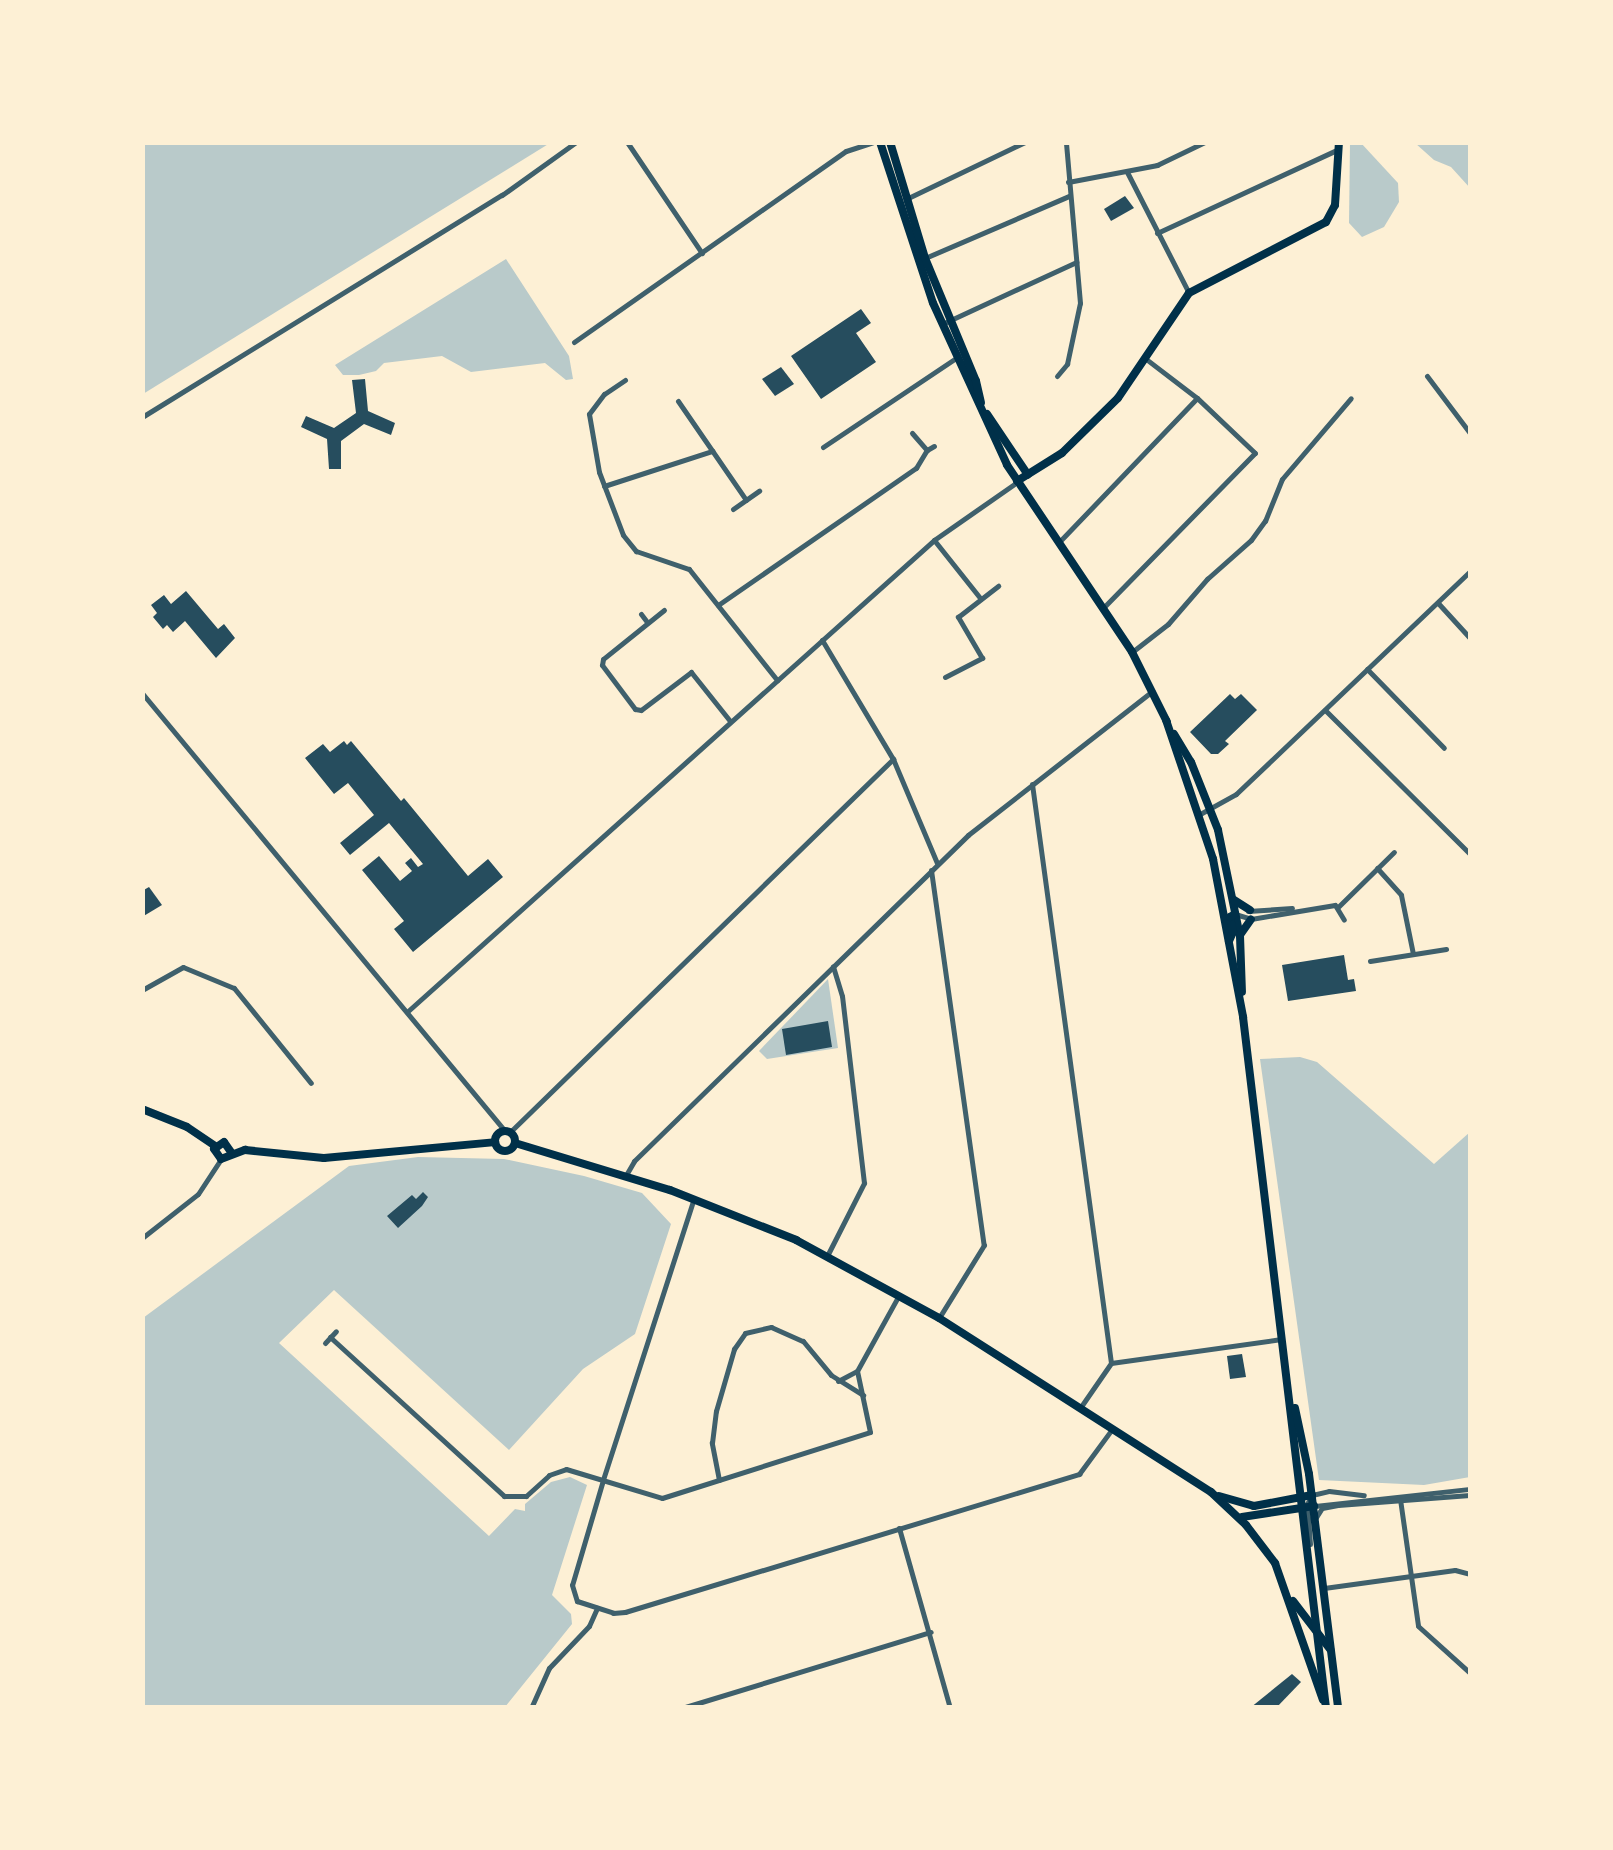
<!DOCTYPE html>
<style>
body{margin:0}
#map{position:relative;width:1613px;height:1850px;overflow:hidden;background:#fdf0d5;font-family:Cabin,sans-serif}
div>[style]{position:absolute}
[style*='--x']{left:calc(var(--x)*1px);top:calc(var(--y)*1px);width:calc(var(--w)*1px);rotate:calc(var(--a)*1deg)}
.green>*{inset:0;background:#b9caca}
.building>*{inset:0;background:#264d5e}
.minor>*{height:5px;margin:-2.5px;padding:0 2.5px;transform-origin:2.5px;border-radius:2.5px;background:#3f606c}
.tertiary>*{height:5px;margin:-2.5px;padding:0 2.5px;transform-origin:2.5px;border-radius:2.5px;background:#3f606c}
.primary>*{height:8px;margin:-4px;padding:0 4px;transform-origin:4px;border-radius:4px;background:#003049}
.primary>.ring{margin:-4px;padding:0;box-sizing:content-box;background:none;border:8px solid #003049;border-radius:50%}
.trunk>*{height:8px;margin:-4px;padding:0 4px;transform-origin:4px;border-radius:4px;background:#003049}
span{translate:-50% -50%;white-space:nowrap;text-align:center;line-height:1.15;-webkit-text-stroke:10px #fdf0d5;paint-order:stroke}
.frame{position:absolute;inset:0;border:145px solid #fdf0d5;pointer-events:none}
</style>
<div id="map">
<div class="green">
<i style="clip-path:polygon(143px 142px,550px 142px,550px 143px,143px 394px)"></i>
<i style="clip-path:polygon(1350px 143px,1361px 143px,1398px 183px,1399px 202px,1384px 227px,1362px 237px,1349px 223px)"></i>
<i style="clip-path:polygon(1415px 143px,1470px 143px,1470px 188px,1451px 167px,1434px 160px)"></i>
<i style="clip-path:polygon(506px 259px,569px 356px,573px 379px,566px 380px,545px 363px,471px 372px,442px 356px,384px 363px,376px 371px,359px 375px,343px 375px,335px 365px)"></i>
<i style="clip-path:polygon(828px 979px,838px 1048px,767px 1059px,759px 1051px)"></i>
<i style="clip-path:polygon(1300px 1057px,1317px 1062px,1434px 1164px,1470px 1132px,1470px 1477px,1424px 1485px,1319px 1480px,1260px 1059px)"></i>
<i style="clip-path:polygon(418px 1157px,504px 1159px,584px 1176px,642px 1193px,671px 1224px,635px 1334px,583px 1369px,509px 1450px,334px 1290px,279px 1343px,489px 1536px,515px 1509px,525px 1511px,525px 1504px,551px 1482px,570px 1477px,587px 1485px,552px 1595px,571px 1614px,572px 1624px,505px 1707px,143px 1708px,143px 1318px,349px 1166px)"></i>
</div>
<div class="building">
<i style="clip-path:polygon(1125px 196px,1134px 208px,1111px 221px,1104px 209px)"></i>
<i style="clip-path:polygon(861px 309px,871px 323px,856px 333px,876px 362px,821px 399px,791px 356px)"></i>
<i style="clip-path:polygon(781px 367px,794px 384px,775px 396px,762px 379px)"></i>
<i style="clip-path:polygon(365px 379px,368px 411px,395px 423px,391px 435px,364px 424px,341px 441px,341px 469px,329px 469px,327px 439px,301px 427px,306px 416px,334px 428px,356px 413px,352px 380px)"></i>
<i style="clip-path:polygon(186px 591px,218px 629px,224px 624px,235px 638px,216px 658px,185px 621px,173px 632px,167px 625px,163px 629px,153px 617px,157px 613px,151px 605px,164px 595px,171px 604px)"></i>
<i style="clip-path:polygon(1230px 694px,1235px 699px,1241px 694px,1257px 710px,1225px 741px,1229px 744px,1218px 754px,1211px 754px,1190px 732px)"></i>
<i style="clip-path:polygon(344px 741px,347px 745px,351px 741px,401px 801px,404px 798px,468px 876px,488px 859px,503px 877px,413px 952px,394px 929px,404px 921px,362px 870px,379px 856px,400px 881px,412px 871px,405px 863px,411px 858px,418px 867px,423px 864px,389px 823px,350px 855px,340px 843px,374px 815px,348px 783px,334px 794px,305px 758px,323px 744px,330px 752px)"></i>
<i style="clip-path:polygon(149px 887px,162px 905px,142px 917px,142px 891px)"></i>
<i style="clip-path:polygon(1344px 955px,1348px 980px,1354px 979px,1356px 991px,1288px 1001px,1282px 965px)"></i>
<i style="clip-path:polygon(828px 1021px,832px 1047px,786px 1055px,782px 1029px)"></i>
<i style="clip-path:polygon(423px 1192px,428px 1197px,422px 1206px,398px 1228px,387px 1216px,412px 1195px,416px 1199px)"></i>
<i style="clip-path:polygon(1242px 1354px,1246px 1377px,1230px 1379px,1227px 1356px)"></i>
<i style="clip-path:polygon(1292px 1674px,1301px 1682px,1276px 1708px,1250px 1708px)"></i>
</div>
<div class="minor">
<i style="--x:627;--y:142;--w:134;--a:56"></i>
<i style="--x:1127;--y:172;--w:136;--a:62.9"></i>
<i style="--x:1068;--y:182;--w:91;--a:-10.8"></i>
<i style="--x:1157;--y:165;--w:53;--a:-25.6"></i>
<i style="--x:906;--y:199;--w:132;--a:-25.6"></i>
<i style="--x:1157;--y:233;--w:200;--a:-24.8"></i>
<i style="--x:925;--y:258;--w:157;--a:-23.3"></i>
<i style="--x:942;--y:324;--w:148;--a:-24.8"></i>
<i style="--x:574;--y:342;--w:332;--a:-35.1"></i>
<i style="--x:846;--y:151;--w:28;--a:-18"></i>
<i style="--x:1057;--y:376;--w:16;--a:-50"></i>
<i style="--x:1067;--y:364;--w:62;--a:-78"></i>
<i style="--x:1080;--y:303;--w:162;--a:-95"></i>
<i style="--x:1427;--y:376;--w:71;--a:53"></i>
<i style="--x:625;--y:380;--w:25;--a:146"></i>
<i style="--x:604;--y:394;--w:25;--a:127"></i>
<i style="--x:589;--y:414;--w:59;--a:80.2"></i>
<i style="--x:599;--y:472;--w:67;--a:69.1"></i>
<i style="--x:623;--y:535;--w:21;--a:51"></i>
<i style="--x:636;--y:551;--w:56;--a:18.8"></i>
<i style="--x:689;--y:569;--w:142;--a:51.6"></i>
<i style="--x:678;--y:401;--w:120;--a:55.5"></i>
<i style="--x:912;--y:433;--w:23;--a:49"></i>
<i style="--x:927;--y:450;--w:8;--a:-30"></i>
<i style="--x:823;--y:447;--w:160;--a:-33.8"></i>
<i style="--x:604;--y:486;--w:114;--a:-18"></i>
<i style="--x:733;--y:509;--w:32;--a:-35"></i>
<i style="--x:934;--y:540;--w:75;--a:51.5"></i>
<i style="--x:1060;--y:541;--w:198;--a:-46.2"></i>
<i style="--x:1438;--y:603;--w:47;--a:47.6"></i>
<i style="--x:718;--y:605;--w:241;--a:-34.7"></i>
<i style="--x:916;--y:468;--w:21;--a:-59"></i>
<i style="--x:1103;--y:608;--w:217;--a:-45.6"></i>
<i style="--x:1255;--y:453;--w:80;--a:-136.5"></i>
<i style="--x:1197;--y:398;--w:64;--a:-142.6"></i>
<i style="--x:664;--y:610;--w:78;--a:141.2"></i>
<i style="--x:603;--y:659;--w:6;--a:99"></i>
<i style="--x:602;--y:665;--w:55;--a:53.1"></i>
<i style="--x:635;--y:709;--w:6;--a:9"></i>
<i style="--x:641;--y:710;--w:63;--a:-37.2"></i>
<i style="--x:691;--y:672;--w:63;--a:51.5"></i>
<i style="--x:641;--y:614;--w:10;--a:53"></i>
<i style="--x:822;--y:640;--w:139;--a:59.2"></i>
<i style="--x:893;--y:759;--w:113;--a:67.1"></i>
<i style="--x:1132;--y:652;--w:46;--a:-37.9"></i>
<i style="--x:1168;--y:624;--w:60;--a:-49.1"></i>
<i style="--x:1207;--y:579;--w:59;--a:-41.6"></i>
<i style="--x:1251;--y:540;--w:24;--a:-54"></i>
<i style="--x:1265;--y:521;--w:45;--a:-68"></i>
<i style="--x:1282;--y:479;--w:106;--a:-49.6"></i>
<i style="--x:1367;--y:669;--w:110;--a:45.7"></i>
<i style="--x:945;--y:677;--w:42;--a:-27.2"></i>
<i style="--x:982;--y:658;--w:48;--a:-120.3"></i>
<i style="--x:958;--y:617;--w:51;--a:-37.8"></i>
<i style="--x:142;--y:693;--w:569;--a:50.35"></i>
<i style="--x:1325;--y:710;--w:204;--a:44.8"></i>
<i style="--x:1032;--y:784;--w:584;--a:82.23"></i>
<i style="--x:1200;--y:814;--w:41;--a:-29.1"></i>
<i style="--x:1236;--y:794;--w:323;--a:-43.6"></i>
<i style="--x:1377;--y:868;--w:36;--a:48"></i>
<i style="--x:1401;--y:895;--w:60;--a:78.5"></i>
<i style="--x:931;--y:870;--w:379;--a:82"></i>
<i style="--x:984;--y:1245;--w:86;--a:121.7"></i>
<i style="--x:1339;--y:906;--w:77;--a:-44.5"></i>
<i style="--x:1248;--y:911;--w:44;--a:-3.9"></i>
<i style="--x:1235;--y:914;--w:17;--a:17"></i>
<i style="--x:1251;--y:919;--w:85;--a:-9.5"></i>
<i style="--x:1335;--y:905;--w:17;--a:59"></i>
<i style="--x:1370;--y:961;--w:77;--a:-9"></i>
<i style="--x:142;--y:990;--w:47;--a:-29.3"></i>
<i style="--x:183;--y:967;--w:55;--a:22.4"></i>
<i style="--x:234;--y:988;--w:122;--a:51"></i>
<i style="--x:408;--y:1011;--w:706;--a:-41.84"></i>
<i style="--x:934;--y:540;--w:101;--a:-34.9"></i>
<i style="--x:510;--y:1132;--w:535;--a:-44.24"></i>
<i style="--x:626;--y:1175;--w:16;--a:-60"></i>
<i style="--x:634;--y:1161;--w:467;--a:-44.3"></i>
<i style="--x:968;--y:835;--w:234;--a:-38"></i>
<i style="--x:693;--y:1201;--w:293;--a:107.9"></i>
<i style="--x:603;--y:1480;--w:109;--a:106.4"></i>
<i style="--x:572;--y:1585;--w:17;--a:73"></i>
<i style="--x:577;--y:1601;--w:38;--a:18"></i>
<i style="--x:613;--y:1613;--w:12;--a:-5"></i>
<i style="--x:625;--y:1612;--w:475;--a:-16.9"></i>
<i style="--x:1079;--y:1474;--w:56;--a:-53.7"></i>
<i style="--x:142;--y:1238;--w:71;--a:-38.2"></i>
<i style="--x:198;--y:1194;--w:42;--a:-56.7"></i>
<i style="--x:827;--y:1256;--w:82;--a:-63.1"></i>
<i style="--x:864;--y:1183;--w:188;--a:-96.7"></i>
<i style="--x:842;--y:996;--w:31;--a:-107"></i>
<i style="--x:330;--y:1337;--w:236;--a:42.4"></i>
<i style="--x:504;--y:1496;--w:22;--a:0"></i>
<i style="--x:526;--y:1496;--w:31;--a:-42"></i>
<i style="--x:549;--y:1475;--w:18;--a:-19"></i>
<i style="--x:566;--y:1469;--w:100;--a:16.8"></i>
<i style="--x:662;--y:1498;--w:218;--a:-17.6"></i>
<i style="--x:870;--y:1432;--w:62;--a:-102"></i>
<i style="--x:857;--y:1371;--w:87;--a:-61.1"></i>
<i style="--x:325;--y:1343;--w:16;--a:-47"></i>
<i style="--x:1111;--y:1363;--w:172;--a:-8"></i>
<i style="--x:838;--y:1381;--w:21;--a:-28"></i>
<i style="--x:1080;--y:1408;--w:55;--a:-55.4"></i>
<i style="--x:719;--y:1480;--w:38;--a:-101"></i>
<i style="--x:712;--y:1443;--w:32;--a:-83"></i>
<i style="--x:716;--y:1411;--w:65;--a:-73.8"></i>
<i style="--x:734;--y:1349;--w:19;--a:-55"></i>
<i style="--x:745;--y:1333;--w:27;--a:-13"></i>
<i style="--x:771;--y:1327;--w:35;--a:24"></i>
<i style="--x:803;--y:1341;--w:44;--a:50.5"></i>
<i style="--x:831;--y:1375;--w:38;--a:32"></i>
<i style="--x:1400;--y:1499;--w:128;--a:81.9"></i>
<i style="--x:1418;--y:1626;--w:70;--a:42.1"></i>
<i style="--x:899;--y:1528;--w:187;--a:74.2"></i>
<i style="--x:1324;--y:1588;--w:132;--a:-7.8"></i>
<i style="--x:1455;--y:1570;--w:16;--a:15"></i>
<i style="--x:531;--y:1708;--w:44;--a:-65.8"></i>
<i style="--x:549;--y:1668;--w:58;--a:-46.4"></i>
<i style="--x:589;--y:1626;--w:20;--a:-66"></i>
<i style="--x:682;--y:1708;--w:260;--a:-17"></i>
</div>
<div class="tertiary">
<i style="--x:142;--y:417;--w:423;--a:-31.7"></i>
<i style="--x:502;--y:195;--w:91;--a:-35.6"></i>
<i style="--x:1315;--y:1506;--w:156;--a:-6.3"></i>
<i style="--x:1315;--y:1519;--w:13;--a:-58"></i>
<i style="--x:1322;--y:1508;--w:16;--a:-11"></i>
<i style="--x:1338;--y:1505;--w:132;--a:-4.3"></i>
<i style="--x:1310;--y:1544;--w:40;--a:-94.3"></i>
<i style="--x:1307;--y:1504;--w:10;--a:-61"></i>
<i style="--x:1312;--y:1495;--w:17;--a:-13"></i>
<i style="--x:1329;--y:1491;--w:35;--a:7"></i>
</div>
<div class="primary">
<i style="--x:1017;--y:481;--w:53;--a:-31.9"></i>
<i style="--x:1062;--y:453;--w:78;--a:-44.5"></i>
<i style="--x:1118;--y:398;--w:127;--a:-55.9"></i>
<i style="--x:1189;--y:293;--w:154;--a:-27.4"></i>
<i style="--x:1326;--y:222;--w:19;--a:-62"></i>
<i style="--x:1335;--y:205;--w:63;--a:-86.4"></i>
<i style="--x:142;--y:1109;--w:48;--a:21.8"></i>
<i style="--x:187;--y:1127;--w:34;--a:34"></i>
<i class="ring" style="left:495px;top:1131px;width:12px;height:12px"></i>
<i style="--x:515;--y:1143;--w:162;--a:16.9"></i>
<i style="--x:670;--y:1190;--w:136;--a:21.6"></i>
<i style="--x:796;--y:1240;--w:163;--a:28.6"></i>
<i style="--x:939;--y:1318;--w:323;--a:32.6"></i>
<i style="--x:1211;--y:1492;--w:48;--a:43.3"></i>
<i style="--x:1246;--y:1525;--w:48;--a:52.7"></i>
<i style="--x:1275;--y:1563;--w:145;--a:70.7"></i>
<i style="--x:231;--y:1152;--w:12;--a:-125"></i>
<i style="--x:224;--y:1142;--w:12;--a:145"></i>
<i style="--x:214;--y:1149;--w:12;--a:55"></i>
<i style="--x:221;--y:1159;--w:26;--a:-21"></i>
<i style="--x:245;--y:1150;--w:79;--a:5.8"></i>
<i style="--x:324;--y:1158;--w:172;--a:-5.3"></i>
<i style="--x:1219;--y:1496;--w:36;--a:16"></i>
<i style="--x:1254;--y:1506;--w:59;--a:-10.7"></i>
<i style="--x:1242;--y:1517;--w:73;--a:-8.7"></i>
<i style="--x:1293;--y:1601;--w:61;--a:52.4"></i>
</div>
<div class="trunk">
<i style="--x:880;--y:142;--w:169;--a:71.8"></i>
<i style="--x:933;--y:303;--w:178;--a:65.4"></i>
<i style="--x:1007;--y:465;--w:225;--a:56.2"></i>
<i style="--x:1132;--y:652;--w:78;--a:63.4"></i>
<i style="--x:890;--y:142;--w:121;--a:73.2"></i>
<i style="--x:925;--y:258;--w:133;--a:67.5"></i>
<i style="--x:976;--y:381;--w:22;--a:77"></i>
<i style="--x:987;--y:414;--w:73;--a:56.1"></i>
<i style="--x:1166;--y:720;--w:147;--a:71.3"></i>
<i style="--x:1213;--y:859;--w:161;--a:79.2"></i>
<i style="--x:1243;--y:1017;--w:696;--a:83.15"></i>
<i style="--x:1174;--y:734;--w:33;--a:59"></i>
<i style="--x:1191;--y:762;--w:73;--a:68.3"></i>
<i style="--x:1218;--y:830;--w:108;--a:78.3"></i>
<i style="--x:1240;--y:936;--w:56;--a:88"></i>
<i style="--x:1234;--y:900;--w:19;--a:32"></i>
<i style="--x:1240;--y:935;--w:19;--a:-55"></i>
<i style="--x:1229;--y:941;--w:10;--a:-66"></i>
<i style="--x:1233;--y:932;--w:15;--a:-101"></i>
<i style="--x:1230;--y:917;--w:6;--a:-31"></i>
<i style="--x:1295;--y:1408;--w:67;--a:78"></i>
<i style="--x:1309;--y:1474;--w:236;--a:82.9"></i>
</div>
<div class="frame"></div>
</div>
